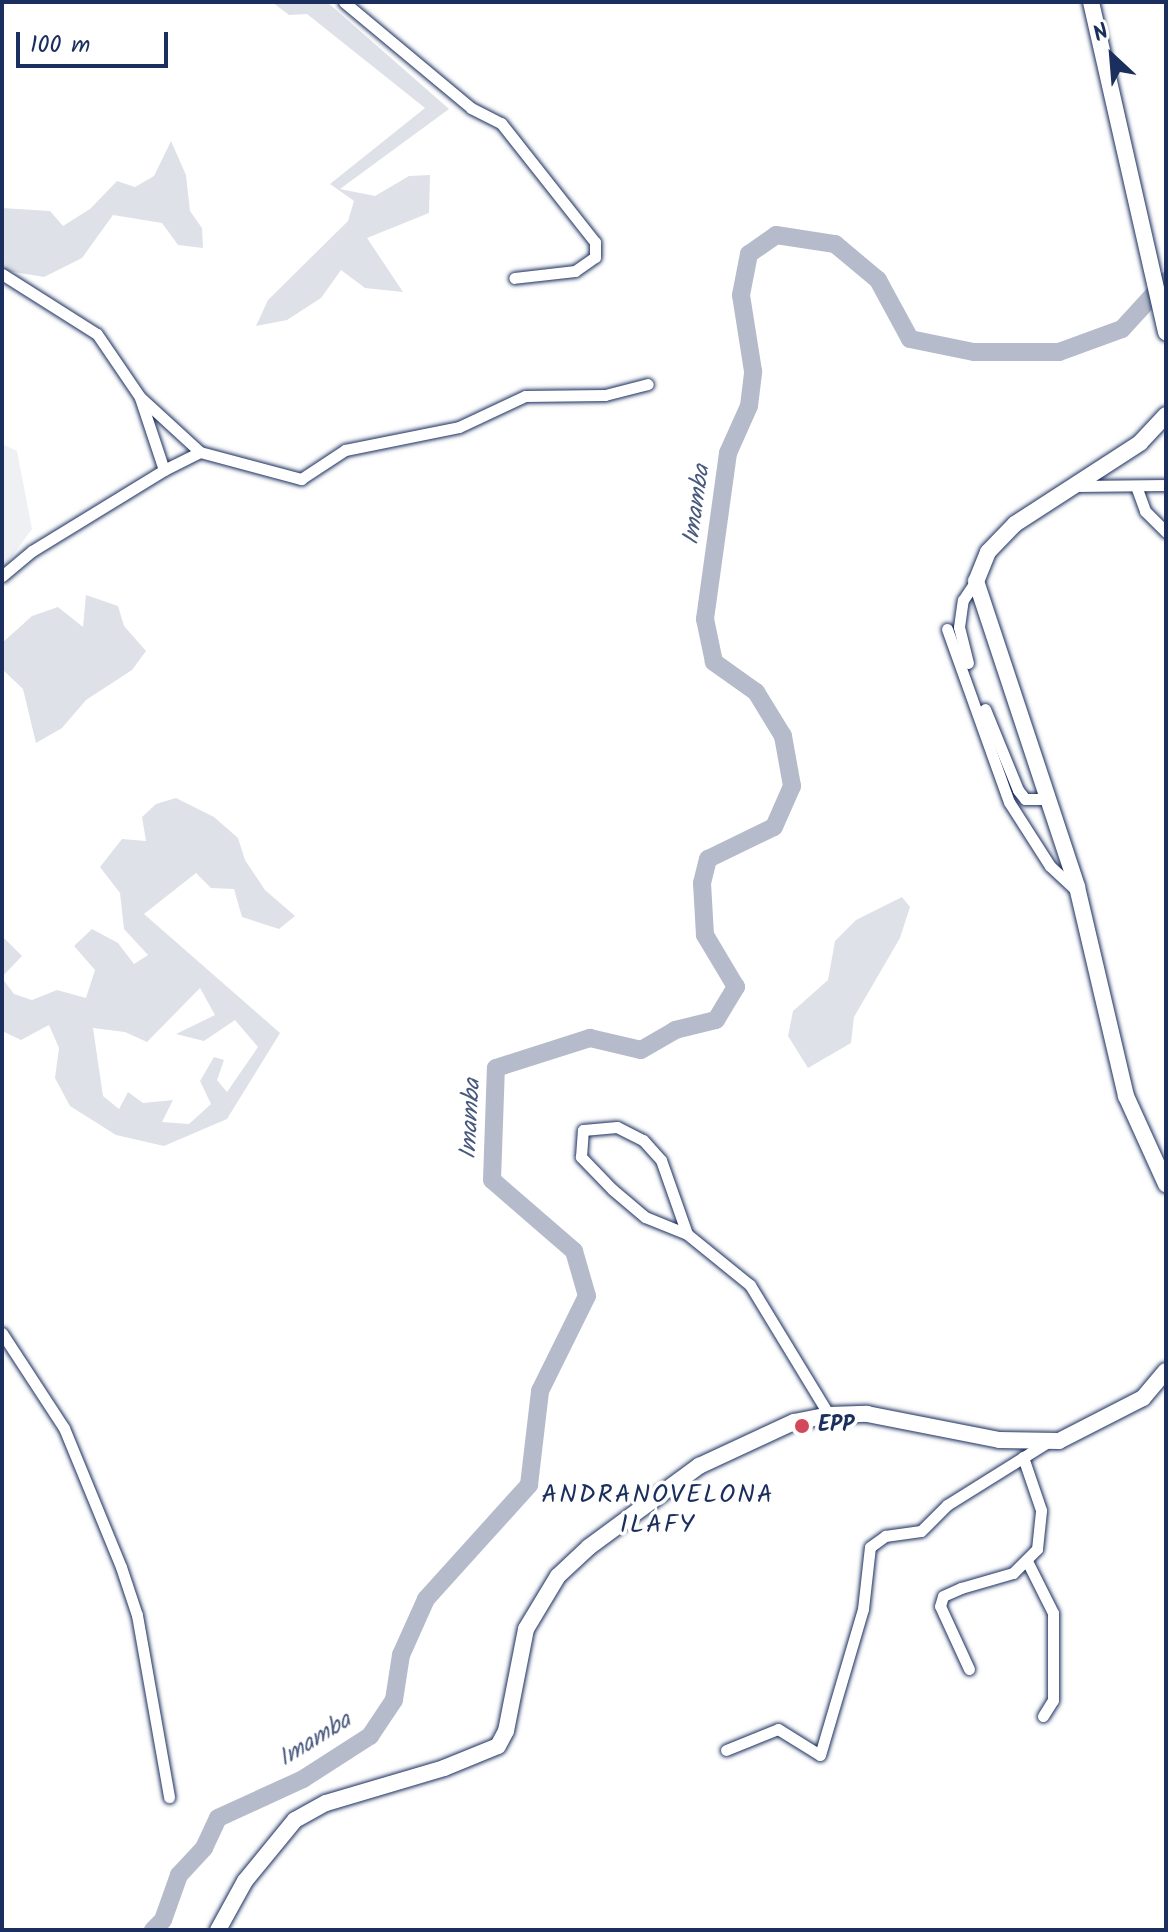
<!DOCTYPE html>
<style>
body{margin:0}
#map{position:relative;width:1168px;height:1932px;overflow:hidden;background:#fff;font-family:Kalam,sans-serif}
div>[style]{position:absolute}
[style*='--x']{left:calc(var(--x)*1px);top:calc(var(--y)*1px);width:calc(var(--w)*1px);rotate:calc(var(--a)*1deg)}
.built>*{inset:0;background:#eff0f4}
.green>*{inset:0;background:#dee1e7}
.river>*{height:18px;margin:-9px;padding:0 9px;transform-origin:9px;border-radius:9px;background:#b5bbca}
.roads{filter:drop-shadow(0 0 2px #1b2f5e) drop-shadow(0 0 2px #1b2f5e)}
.street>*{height:11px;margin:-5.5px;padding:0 5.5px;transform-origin:5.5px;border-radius:5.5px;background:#fff}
.secondary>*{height:16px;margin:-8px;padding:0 8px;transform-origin:8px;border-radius:8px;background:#fff}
.dots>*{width:22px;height:22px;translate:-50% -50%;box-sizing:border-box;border:4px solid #fff;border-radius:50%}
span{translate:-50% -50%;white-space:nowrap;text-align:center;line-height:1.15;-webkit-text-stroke:7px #fff;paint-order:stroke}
.poi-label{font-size:22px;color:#1b2f5e;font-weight:700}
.left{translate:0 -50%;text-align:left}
.water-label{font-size:24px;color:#49597e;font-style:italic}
.quarter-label{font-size:26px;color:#1b2f5e;letter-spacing:2px}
.frame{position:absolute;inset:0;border:4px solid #1b2f5e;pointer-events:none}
.north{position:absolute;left:1072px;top:16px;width:80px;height:80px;-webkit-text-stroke:6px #fff;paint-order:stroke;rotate:334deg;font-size:22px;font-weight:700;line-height:32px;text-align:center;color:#1b2f5e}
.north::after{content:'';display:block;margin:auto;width:28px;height:36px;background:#1b2f5e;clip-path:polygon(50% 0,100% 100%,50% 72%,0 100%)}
.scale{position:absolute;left:16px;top:32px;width:152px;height:36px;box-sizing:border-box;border:4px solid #1b2f5e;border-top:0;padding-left:10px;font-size:24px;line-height:28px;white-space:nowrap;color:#1b2f5e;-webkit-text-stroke:6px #fff;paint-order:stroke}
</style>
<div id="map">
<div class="built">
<i style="clip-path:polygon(2px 444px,17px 451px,32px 529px,2px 570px)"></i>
</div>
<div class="green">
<i style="clip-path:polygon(272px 2px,327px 2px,449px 109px,340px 189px,375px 196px,409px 176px,430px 175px,429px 213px,367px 238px,403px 292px,365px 288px,341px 270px,321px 298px,287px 320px,256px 326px,268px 300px,348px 221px,354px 201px,330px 184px,425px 108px,307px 14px,289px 15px)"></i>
<i style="clip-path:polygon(171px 141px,186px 175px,190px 211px,202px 228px,203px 248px,178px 245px,162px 223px,113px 215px,82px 258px,44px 277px,2px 270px,2px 208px,50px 211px,63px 226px,90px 209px,117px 181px,135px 187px,154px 176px)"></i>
<i style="clip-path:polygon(86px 595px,118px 606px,124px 626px,146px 651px,132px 670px,86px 700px,62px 728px,36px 743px,23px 689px,2px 669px,2px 643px,32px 616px,58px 607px,83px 627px)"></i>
<i style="clip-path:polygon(evenodd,176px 798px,214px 817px,238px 838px,245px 860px,265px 890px,295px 916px,279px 929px,242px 917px,234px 889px,211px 888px,196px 873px,144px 914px,280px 1033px,227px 1119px,164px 1146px,116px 1135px,70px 1106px,55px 1078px,59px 1048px,49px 1025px,21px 1040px,2px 1031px,2px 978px,14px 994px,32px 1000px,57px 990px,86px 998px,95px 970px,74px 946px,92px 929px,118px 943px,134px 964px,148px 955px,124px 929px,120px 893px,100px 867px,122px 839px,146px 841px,142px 817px,156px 804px,176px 798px,200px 988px,215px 1015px,176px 1034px,204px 1041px,235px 1020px,258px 1047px,227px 1092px,217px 1080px,224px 1060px,214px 1057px,200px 1081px,211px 1104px,189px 1124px,162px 1122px,173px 1100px,143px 1103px,128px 1092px,119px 1109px,103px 1096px,93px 1028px,125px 1032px,147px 1042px,200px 988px)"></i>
<i style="clip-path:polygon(902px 897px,910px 907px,900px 938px,854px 1017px,851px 1043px,808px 1068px,788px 1036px,793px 1011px,828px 980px,835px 941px,856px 920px)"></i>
<i style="clip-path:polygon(2px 936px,22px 956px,2px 977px)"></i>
</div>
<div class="river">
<i style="--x:153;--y:1930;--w:14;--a:-45"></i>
<i style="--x:163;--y:1920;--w:48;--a:-70.4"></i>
<i style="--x:179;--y:1875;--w:37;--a:-47"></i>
<i style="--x:204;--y:1848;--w:33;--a:-65"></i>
<i style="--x:218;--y:1818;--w:94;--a:-24.6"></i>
<i style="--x:303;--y:1779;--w:80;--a:-32.7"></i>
<i style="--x:370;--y:1736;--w:43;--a:-56.3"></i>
<i style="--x:394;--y:1700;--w:46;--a:-81.2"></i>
<i style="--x:401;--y:1655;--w:61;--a:-65.9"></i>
<i style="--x:426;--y:1599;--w:154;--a:-47.9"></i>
<i style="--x:529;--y:1485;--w:95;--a:-83.3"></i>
<i style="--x:540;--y:1391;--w:106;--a:-63.7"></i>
<i style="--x:587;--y:1296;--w:47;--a:-106.1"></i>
<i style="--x:574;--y:1251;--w:108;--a:-139.1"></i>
<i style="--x:492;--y:1180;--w:112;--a:-88"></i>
<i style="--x:496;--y:1068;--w:99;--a:-17.7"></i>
<i style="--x:590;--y:1038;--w:52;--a:13.2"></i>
<i style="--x:641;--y:1050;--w:39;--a:-30"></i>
<i style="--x:675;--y:1030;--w:42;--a:-13.7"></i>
<i style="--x:716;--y:1020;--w:39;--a:-59"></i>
<i style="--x:736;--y:987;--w:61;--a:-120.8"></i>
<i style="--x:705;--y:935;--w:52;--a:-93.3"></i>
<i style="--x:702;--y:883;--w:25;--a:-76"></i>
<i style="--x:708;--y:859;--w:73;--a:-25.9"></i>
<i style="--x:774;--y:827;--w:45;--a:-66.3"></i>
<i style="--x:792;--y:786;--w:51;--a:-100.2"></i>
<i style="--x:783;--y:736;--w:52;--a:-121.5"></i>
<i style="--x:756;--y:692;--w:52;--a:-144.5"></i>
<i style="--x:714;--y:662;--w:44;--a:-101.8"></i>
<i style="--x:705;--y:619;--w:168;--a:-82.1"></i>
<i style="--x:728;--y:453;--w:51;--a:-65.9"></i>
<i style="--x:749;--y:406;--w:35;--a:-83"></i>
<i style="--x:753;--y:371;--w:77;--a:-99"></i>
<i style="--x:741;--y:295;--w:42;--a:-79"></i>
<i style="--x:749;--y:254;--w:33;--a:-35"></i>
<i style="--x:776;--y:235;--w:60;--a:8.7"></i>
<i style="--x:835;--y:244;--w:56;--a:39.9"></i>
<i style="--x:878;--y:280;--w:67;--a:61.5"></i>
<i style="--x:910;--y:339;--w:65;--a:11.5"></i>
<i style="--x:974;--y:352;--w:85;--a:0"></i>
<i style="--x:1059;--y:352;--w:67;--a:-20.1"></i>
<i style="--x:1122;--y:329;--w:65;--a:-47.5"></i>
</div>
<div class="roads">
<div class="street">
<i style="--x:344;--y:2;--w:165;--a:39.8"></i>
<i style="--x:471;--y:108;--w:34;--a:27"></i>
<i style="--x:501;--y:123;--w:152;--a:51.7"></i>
<i style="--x:595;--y:242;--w:15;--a:90"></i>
<i style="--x:595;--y:257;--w:24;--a:145"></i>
<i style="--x:575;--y:271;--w:61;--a:173.5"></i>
<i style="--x:2;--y:274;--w:112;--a:32.3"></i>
<i style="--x:97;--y:334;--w:76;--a:55.7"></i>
<i style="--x:140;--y:397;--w:81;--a:42.5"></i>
<i style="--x:200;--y:452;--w:105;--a:15"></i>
<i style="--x:301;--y:479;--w:53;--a:-33.4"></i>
<i style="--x:345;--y:450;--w:116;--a:-11.4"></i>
<i style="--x:459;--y:427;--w:73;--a:-25.2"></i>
<i style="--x:525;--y:396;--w:80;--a:-0.7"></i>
<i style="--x:605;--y:395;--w:44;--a:-14.3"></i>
<i style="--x:164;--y:470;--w:40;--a:-26.6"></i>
<i style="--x:1076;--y:486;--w:90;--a:-0.6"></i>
<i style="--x:1136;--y:486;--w:27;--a:70"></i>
<i style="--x:1145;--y:511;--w:30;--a:45"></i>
<i style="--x:2;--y:576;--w:39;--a:-40"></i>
<i style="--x:32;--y:551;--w:155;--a:-31.5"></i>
<i style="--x:164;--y:470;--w:76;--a:-108.4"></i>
<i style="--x:947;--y:629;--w:184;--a:70.3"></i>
<i style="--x:1009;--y:802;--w:76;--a:57.4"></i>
<i style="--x:1050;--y:866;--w:40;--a:43"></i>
<i style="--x:968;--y:663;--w:37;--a:-104"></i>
<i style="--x:959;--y:627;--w:27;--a:-82"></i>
<i style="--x:963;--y:600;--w:23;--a:-56"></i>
<i style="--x:985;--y:709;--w:87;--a:67.8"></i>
<i style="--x:1018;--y:790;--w:11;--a:52"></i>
<i style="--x:1025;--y:799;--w:22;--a:0"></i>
<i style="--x:687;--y:1234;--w:45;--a:-158"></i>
<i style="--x:645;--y:1217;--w:43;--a:-139.7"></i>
<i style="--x:612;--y:1189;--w:45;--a:-134.1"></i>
<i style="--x:581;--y:1157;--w:27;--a:-86"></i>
<i style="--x:583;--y:1130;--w:34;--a:-5"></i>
<i style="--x:617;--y:1127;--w:29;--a:27"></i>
<i style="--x:643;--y:1140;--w:27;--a:48"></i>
<i style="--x:661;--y:1160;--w:78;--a:70.6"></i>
<i style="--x:687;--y:1234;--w:81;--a:39"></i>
<i style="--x:750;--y:1285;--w:152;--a:58.7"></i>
<i style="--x:2;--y:1333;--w:113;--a:56.9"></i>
<i style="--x:64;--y:1428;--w:150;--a:67.7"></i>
<i style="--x:121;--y:1567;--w:51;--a:71.6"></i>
<i style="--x:137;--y:1615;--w:185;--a:80"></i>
<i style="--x:1028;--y:1563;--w:56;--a:63.4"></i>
<i style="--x:1053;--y:1613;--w:87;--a:90"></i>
<i style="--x:1053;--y:1700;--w:19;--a:122"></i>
<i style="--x:969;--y:1669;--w:69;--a:-114.7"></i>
<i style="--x:940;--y:1606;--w:10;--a:-73"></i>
<i style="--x:943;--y:1596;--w:20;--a:-24"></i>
<i style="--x:961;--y:1588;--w:54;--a:-16.1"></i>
<i style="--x:1013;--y:1573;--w:34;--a:-45"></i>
<i style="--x:1037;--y:1549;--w:39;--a:-84"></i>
<i style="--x:1041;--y:1510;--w:56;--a:-108.8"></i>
<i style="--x:726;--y:1750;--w:56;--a:-22"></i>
<i style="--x:778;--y:1729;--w:49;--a:31.8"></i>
<i style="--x:820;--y:1755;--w:152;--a:-73.6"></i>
<i style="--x:863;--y:1609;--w:62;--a:-83.6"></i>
<i style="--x:870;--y:1547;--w:19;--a:-36"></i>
<i style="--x:885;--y:1536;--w:36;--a:-8"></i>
<i style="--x:921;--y:1531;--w:37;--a:-45"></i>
<i style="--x:947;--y:1505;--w:119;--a:-32"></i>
</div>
<div class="secondary">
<i style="--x:1091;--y:2;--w:339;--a:77.2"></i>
<i style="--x:1166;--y:415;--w:38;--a:133"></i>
<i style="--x:1140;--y:443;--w:149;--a:147.1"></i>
<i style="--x:1015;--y:524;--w:39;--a:134"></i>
<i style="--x:988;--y:552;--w:31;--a:112"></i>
<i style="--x:976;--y:581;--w:322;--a:71.7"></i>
<i style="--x:1077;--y:887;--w:215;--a:76.8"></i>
<i style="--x:1126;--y:1096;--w:97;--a:65.6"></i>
<i style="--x:218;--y:1930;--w:56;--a:-61.1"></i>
<i style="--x:245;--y:1881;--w:79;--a:-50.7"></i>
<i style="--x:295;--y:1820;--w:35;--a:-29"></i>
<i style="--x:326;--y:1803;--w:123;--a:-16.5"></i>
<i style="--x:444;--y:1768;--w:58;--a:-22.2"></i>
<i style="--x:498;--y:1746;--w:17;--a:-62"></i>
<i style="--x:506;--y:1731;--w:104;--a:-78.9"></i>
<i style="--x:526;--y:1629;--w:62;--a:-58.9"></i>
<i style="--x:558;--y:1576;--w:42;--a:-43.1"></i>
<i style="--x:589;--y:1547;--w:137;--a:-36.4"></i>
<i style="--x:699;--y:1466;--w:105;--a:-24.9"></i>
<i style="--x:794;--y:1422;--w:36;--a:-11"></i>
<i style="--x:829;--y:1415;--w:38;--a:-2"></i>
<i style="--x:867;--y:1414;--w:135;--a:11.1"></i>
<i style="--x:999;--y:1440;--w:60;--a:1"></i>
<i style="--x:1059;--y:1441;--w:94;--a:-27.1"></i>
<i style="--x:1143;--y:1398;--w:35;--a:-50"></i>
</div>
</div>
<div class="dots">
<i style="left:802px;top:1426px;background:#d1495b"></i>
</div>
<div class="poi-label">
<span class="left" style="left:818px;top:1426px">EPP</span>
</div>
<div class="water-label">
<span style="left:697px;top:505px;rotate:-82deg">Imamba</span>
<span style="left:471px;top:1119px;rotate:-87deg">Imamba</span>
<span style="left:315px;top:1740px;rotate:-32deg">Imamba</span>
</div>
<div class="quarter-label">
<span style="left:658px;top:1511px">ANDRANOVELONA<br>ILAFY</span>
</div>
<div class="frame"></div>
<div class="north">N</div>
<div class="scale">100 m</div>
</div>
